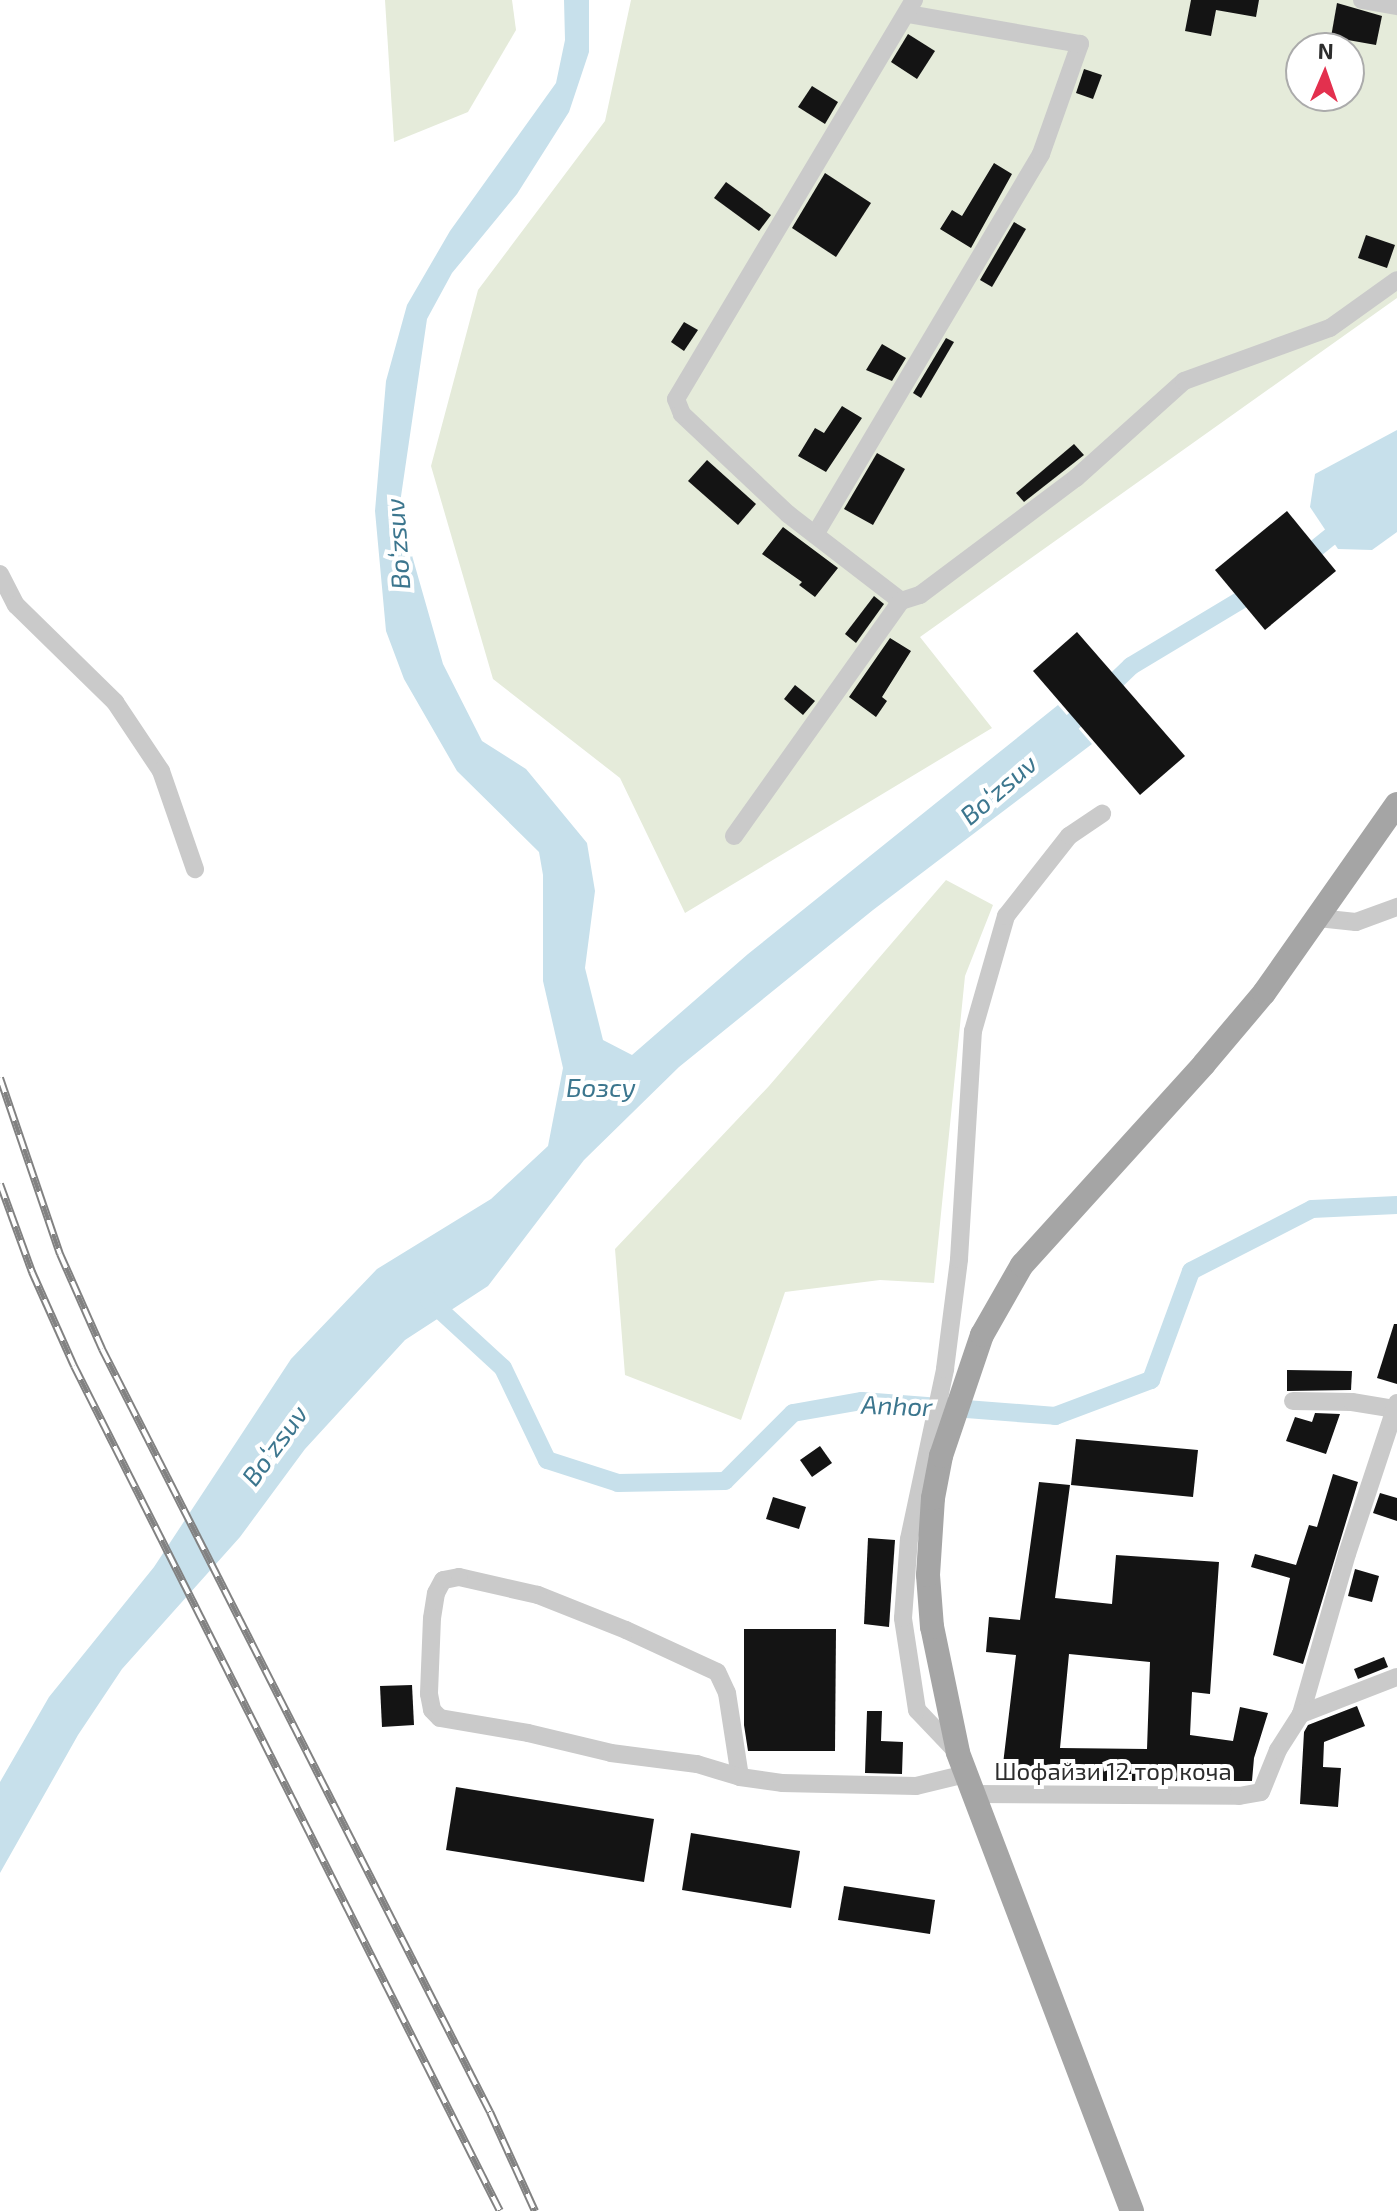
<!DOCTYPE html>
<meta charset="utf-8">
<style>
body{margin:0}
#map{position:relative;width:1397px;height:2211px;overflow:hidden;background:#fff;font-family:"Exo 2",sans-serif}
div>[style]{position:absolute}
[style*='--x']{left:calc(var(--x)*1px);top:calc(var(--y)*1px);width:calc(var(--w)*1px);rotate:calc(var(--a)*1deg)}
.green>*{inset:0;background:#e5ebda}
.water>*{inset:0;background:#c7e0eb}
.canal>*{height:18px;margin:-9px;padding:0 9px;transform-origin:9px;border-radius:9px;background:#c7e0eb}
.building>*{inset:0;background:#141414}
.minor>*{height:18px;margin:-9px;padding:0 9px;transform-origin:9px;border-radius:9px;background:#cacaca}
.major>*{height:24px;margin:-12px;padding:0 12px;transform-origin:12px;border-radius:12px;background:#a5a5a5}
.rail>*{height:8px;margin-top:-4px;transform-origin:0;background:repeating-linear-gradient(90deg,#fff 0 15px,#828282 0 30px);box-sizing:border-box;border-block:2px solid #828282}
span{translate:-50% -50%;white-space:nowrap;text-align:center;line-height:1.15;-webkit-text-stroke:8px #fff;paint-order:stroke}
.street-label{font-size:24px;color:#2d2d2d}
.water-label{font-size:26px;color:#3c768e;font-style:italic}
.north{position:absolute;left:1285px;top:32px;width:80px;height:80px;box-sizing:border-box;background:#fff;border:2px solid #ababab;border-radius:50%;rotate:2deg;font-size:22px;font-weight:700;line-height:32px;text-align:center;color:#2d2d2d}
.north::after{content:'';display:block;margin:auto;width:28px;height:36px;background:#e3304e;clip-path:polygon(50% 0,100% 100%,50% 72%,0 100%)}
</style>
<div id="map">
<div class="green">
<i style="clip-path:polygon(385px 0,512px 0,516px 30px,468px 112px,394px 142px)"></i>
<i style="clip-path:polygon(evenodd,631px 0,1397px 0,1397px 298px,920px 637px,992px 728px,685px 913px,620px 778px,493px 679px,431px 466px,478px 290px,605px 121px,631px 0,1301px 48px,1349px 48px,1349px 96px,1301px 96px,1301px 48px)"></i>
<i style="clip-path:polygon(946px 880px,993px 905px,965px 976px,934px 1283px,880px 1280px,785px 1292px,741px 1420px,625px 1375px,615px 1249px,769px 1086px)"></i>
</div>
<div class="water">
<i style="clip-path:polygon(564px 0,589px 0,589px 52px,569px 112px,517px 194px,452px 273px,427px 319px,399px 510px,443px 664px,482px 741px,526px 769px,587px 843px,595px 891px,585px 968px,603px 1040px,632px 1055px,748px 954px,1058px 705px,1092px 744px,873px 910px,679px 1067px,584px 1160px,488px 1286px,405px 1340px,305px 1449px,240px 1537px,122px 1669px,78px 1735px,0 1873px,0 1782px,49px 1697px,154px 1567px,291px 1359px,377px 1269px,491px 1199px,548px 1146px,563px 1068px,543px 981px,543px 875px,539px 852px,457px 771px,404px 679px,386px 631px,375px 511px,386px 381px,407px 305px,450px 231px,556px 83px,565px 40px)"></i>
<i style="clip-path:polygon(1397px 430px,1397px 532px,1372px 550px,1338px 549px,1310px 507px,1315px 474px)"></i>
</div>
<div class="canal">
<i style="--x:1299;--y:562;--w:65;--a:-38.8"></i>
<i style="--x:1057;--y:737;--w:103;--a:-43.8"></i>
<i style="--x:1131;--y:666;--w:152;--a:-31"></i>
<i style="--x:429;--y:1300;--w:100;--a:42.6"></i>
<i style="--x:503;--y:1368;--w:102;--a:64.4"></i>
<i style="--x:547;--y:1460;--w:75;--a:17.9"></i>
<i style="--x:618;--y:1483;--w:107;--a:-1.1"></i>
<i style="--x:725;--y:1481;--w:96;--a:-45"></i>
<i style="--x:793;--y:1413;--w:70;--a:-9.9"></i>
<i style="--x:862;--y:1401;--w:194;--a:4.4"></i>
<i style="--x:1055;--y:1416;--w:103;--a:-20.6"></i>
<i style="--x:1151;--y:1380;--w:116;--a:-69.8"></i>
<i style="--x:1191;--y:1271;--w:136;--a:-27.1"></i>
<i style="--x:1312;--y:1209;--w:85;--a:-2.7"></i>
</div>
<div class="building">
<i style="clip-path:polygon(1191px 0,1259px 0,1256px 17px,1216px 10px,1211px 36px,1185px 31px)"></i>
<i style="clip-path:polygon(1337px 3px,1382px 16px,1376px 45px,1331px 37px)"></i>
<i style="clip-path:polygon(908px 34px,935px 51px,917px 79px,891px 62px)"></i>
<i style="clip-path:polygon(1084px 69px,1102px 75px,1093px 99px,1076px 93px)"></i>
<i style="clip-path:polygon(812px 86px,838px 102px,825px 124px,798px 107px)"></i>
<i style="clip-path:polygon(994px 163px,1012px 174px,971px 248px,940px 229px,952px 210px,962px 216px)"></i>
<i style="clip-path:polygon(825px 173px,871px 203px,836px 257px,792px 228px)"></i>
<i style="clip-path:polygon(726px 182px,771px 215px,759px 231px,714px 198px)"></i>
<i style="clip-path:polygon(1014px 222px,1026px 229px,992px 287px,980px 280px)"></i>
<i style="clip-path:polygon(1366px 235px,1395px 245px,1387px 268px,1358px 258px)"></i>
<i style="clip-path:polygon(684px 322px,698px 330px,684px 351px,671px 342px)"></i>
<i style="clip-path:polygon(946px 338px,954px 342px,921px 398px,913px 393px)"></i>
<i style="clip-path:polygon(882px 344px,906px 358px,892px 381px,866px 370px)"></i>
<i style="clip-path:polygon(842px 406px,862px 418px,826px 472px,798px 456px,815px 428px,824px 433px)"></i>
<i style="clip-path:polygon(1074px 444px,1084px 455px,1024px 502px,1016px 493px)"></i>
<i style="clip-path:polygon(877px 453px,905px 469px,873px 525px,844px 509px)"></i>
<i style="clip-path:polygon(707px 460px,756px 504px,738px 525px,688px 481px)"></i>
<i style="clip-path:polygon(1287px 511px,1336px 571px,1265px 630px,1215px 570px)"></i>
<i style="clip-path:polygon(783px 527px,838px 568px,815px 597px,799px 585px,802px 582px,762px 554px)"></i>
<i style="clip-path:polygon(874px 596px,884px 604px,856px 643px,845px 634px)"></i>
<i style="clip-path:polygon(1077px 632px,1185px 756px,1140px 795px,1033px 671px)"></i>
<i style="clip-path:polygon(890px 638px,911px 651px,882px 697px,887px 701px,876px 717px,849px 697px)"></i>
<i style="clip-path:polygon(795px 685px,815px 701px,803px 715px,784px 699px)"></i>
<i style="clip-path:polygon(1394px 1324px,1397px 1324px,1397px 1384px,1377px 1378px)"></i>
<i style="clip-path:polygon(1287px 1370px,1352px 1371px,1351px 1390px,1287px 1391px)"></i>
<i style="clip-path:polygon(1315px 1413px,1340px 1414px,1326px 1454px,1286px 1441px,1295px 1417px,1312px 1422px)"></i>
<i style="clip-path:polygon(1076px 1439px,1198px 1450px,1193px 1497px,1071px 1485px)"></i>
<i style="clip-path:polygon(820px 1446px,832px 1463px,812px 1477px,800px 1460px)"></i>
<i style="clip-path:polygon(1333px 1474px,1358px 1482px,1303px 1664px,1273px 1655px,1290px 1578px,1251px 1567px,1255px 1554px,1296px 1565px,1309px 1525px,1317px 1527px)"></i>
<i style="clip-path:polygon(evenodd,1039px 1482px,1070px 1485px,1055px 1598px,1112px 1604px,1116px 1555px,1219px 1562px,1210px 1694px,1192px 1692px,1190px 1735px,1233px 1741px,1240px 1707px,1268px 1713px,1254px 1758px,1252px 1781px,1001px 1781px,1016px 1655px,986px 1652px,989px 1617px,1020px 1620px,1039px 1482px,1069px 1654px,1150px 1662px,1147px 1749px,1060px 1748px,1069px 1654px)"></i>
<i style="clip-path:polygon(1380px 1493px,1397px 1498px,1397px 1521px,1373px 1513px)"></i>
<i style="clip-path:polygon(773px 1497px,806px 1507px,799px 1529px,766px 1519px)"></i>
<i style="clip-path:polygon(868px 1538px,895px 1540px,889px 1627px,864px 1624px)"></i>
<i style="clip-path:polygon(1355px 1569px,1379px 1576px,1372px 1602px,1348px 1596px)"></i>
<i style="clip-path:polygon(744px 1629px,836px 1629px,835px 1751px,748px 1751px,744px 1725px)"></i>
<i style="clip-path:polygon(1384px 1657px,1388px 1667px,1358px 1679px,1354px 1669px)"></i>
<i style="clip-path:polygon(412px 1685px,414px 1725px,382px 1727px,380px 1686px)"></i>
<i style="clip-path:polygon(1357px 1706px,1365px 1726px,1324px 1742px,1323px 1767px,1341px 1768px,1338px 1807px,1300px 1804px,1304px 1732px,1308px 1725px)"></i>
<i style="clip-path:polygon(867px 1711px,882px 1711px,881px 1741px,903px 1742px,902px 1774px,865px 1773px)"></i>
<i style="clip-path:polygon(456px 1787px,654px 1819px,644px 1882px,446px 1850px)"></i>
<i style="clip-path:polygon(691px 1833px,800px 1851px,791px 1908px,682px 1890px)"></i>
<i style="clip-path:polygon(844px 1886px,935px 1900px,930px 1934px,838px 1920px)"></i>
</div>
<div class="minor">
<i style="--x:1362;--y:0;--w:36;--a:10"></i>
<i style="--x:816;--y:533;--w:441;--a:-59.3"></i>
<i style="--x:1041;--y:154;--w:117;--a:-70.5"></i>
<i style="--x:1080;--y:44;--w:175;--a:-170.1"></i>
<i style="--x:0;--y:574;--w:35;--a:63"></i>
<i style="--x:16;--y:605;--w:139;--a:44.4"></i>
<i style="--x:115;--y:702;--w:83;--a:56.3"></i>
<i style="--x:161;--y:771;--w:104;--a:70.9"></i>
<i style="--x:901;--y:601;--w:143;--a:-142.4"></i>
<i style="--x:788;--y:514;--w:146;--a:-136.7"></i>
<i style="--x:682;--y:414;--w:16;--a:-112"></i>
<i style="--x:676;--y:399;--w:465;--a:-59.2"></i>
<i style="--x:734;--y:836;--w:288;--a:-54.6"></i>
<i style="--x:901;--y:601;--w:20;--a:-18"></i>
<i style="--x:920;--y:595;--w:195;--a:-36.9"></i>
<i style="--x:1076;--y:478;--w:145;--a:-41.9"></i>
<i style="--x:1184;--y:381;--w:155;--a:-20"></i>
<i style="--x:1330;--y:328;--w:82;--a:-35.6"></i>
<i style="--x:1318;--y:918;--w:38;--a:6"></i>
<i style="--x:1356;--y:922;--w:44;--a:-20.1"></i>
<i style="--x:1293;--y:1401;--w:59;--a:1"></i>
<i style="--x:1352;--y:1402;--w:44;--a:9.2"></i>
<i style="--x:1301;--y:1714;--w:166;--a:-74"></i>
<i style="--x:1347;--y:1554;--w:159;--a:-71.7"></i>
<i style="--x:957;--y:1752;--w:58;--a:-133.6"></i>
<i style="--x:917;--y:1710;--w:93;--a:-98.7"></i>
<i style="--x:903;--y:1618;--w:79;--a:-85.7"></i>
<i style="--x:909;--y:1539;--w:174;--a:-78"></i>
<i style="--x:945;--y:1369;--w:111;--a:-82.7"></i>
<i style="--x:959;--y:1259;--w:228;--a:-86.5"></i>
<i style="--x:973;--y:1031;--w:120;--a:-74"></i>
<i style="--x:1006;--y:916;--w:102;--a:-51.8"></i>
<i style="--x:1069;--y:836;--w:40;--a:-34"></i>
<i style="--x:740;--y:1777;--w:85;--a:-98.8"></i>
<i style="--x:727;--y:1693;--w:23;--a:-115"></i>
<i style="--x:717;--y:1672;--w:100;--a:-155.2"></i>
<i style="--x:626;--y:1630;--w:95;--a:-158.3"></i>
<i style="--x:538;--y:1595;--w:81;--a:-167.2"></i>
<i style="--x:459;--y:1577;--w:16;--a:169"></i>
<i style="--x:443;--y:1580;--w:15;--a:118"></i>
<i style="--x:436;--y:1593;--w:25;--a:99"></i>
<i style="--x:432;--y:1618;--w:76;--a:92.3"></i>
<i style="--x:429;--y:1694;--w:16;--a:79"></i>
<i style="--x:432;--y:1710;--w:11;--a:45"></i>
<i style="--x:440;--y:1718;--w:89;--a:9.7"></i>
<i style="--x:528;--y:1733;--w:85;--a:13.5"></i>
<i style="--x:611;--y:1753;--w:87;--a:7.3"></i>
<i style="--x:697;--y:1764;--w:45;--a:16.8"></i>
<i style="--x:740;--y:1777;--w:42;--a:8.1"></i>
<i style="--x:782;--y:1783;--w:134;--a:1.3"></i>
<i style="--x:916;--y:1786;--w:51;--a:-13.5"></i>
<i style="--x:974;--y:1794;--w:265;--a:0.4"></i>
<i style="--x:1239;--y:1796;--w:22;--a:-10"></i>
<i style="--x:1261;--y:1792;--w:45;--a:-68"></i>
<i style="--x:1278;--y:1750;--w:43;--a:-57.4"></i>
<i style="--x:1301;--y:1714;--w:103;--a:-21.1"></i>
</div>
<div class="major">
<i style="--x:1132;--y:2211;--w:491;--a:-110.8"></i>
<i style="--x:958;--y:1752;--w:128;--a:-101.7"></i>
<i style="--x:932;--y:1627;--w:52;--a:-94.4"></i>
<i style="--x:928;--y:1575;--w:77;--a:-86.3"></i>
<i style="--x:933;--y:1498;--w:43;--a:-79.2"></i>
<i style="--x:941;--y:1456;--w:128;--a:-71.3"></i>
<i style="--x:982;--y:1335;--w:81;--a:-60.3"></i>
<i style="--x:1022;--y:1265;--w:271;--a:-47.8"></i>
<i style="--x:1204;--y:1064;--w:93;--a:-49.8"></i>
<i style="--x:1264;--y:993;--w:231;--a:-54.9"></i>
</div>
<div class="rail">
<i style="--x:0;--y:1078;--w:186;--a:71.2"></i>
<i style="--x:60;--y:1254;--w:104;--a:66.1"></i>
<i style="--x:102;--y:1349;--w:856;--a:63.05"></i>
<i style="--x:490;--y:2112;--w:109;--a:65.6"></i>
<i style="--x:0;--y:1184;--w:94;--a:70"></i>
<i style="--x:32;--y:1272;--w:103;--a:65.9"></i>
<i style="--x:74;--y:1366;--w:946;--a:63.25"></i>
</div>
<div class="street-label">
<span style="left:1113px;top:1771px">Шофайзи 12 тор коча</span>
</div>
<div class="water-label">
<span style="left:397px;top:544px;rotate:-94deg">Boʻzsuv</span>
<span style="left:998px;top:789px;rotate:-41deg">Boʻzsuv</span>
<span style="left:601px;top:1087px">Бозсу</span>
<span style="left:897px;top:1405px;rotate:2deg">Anhor</span>
<span style="left:274px;top:1445px;rotate:-54deg">Boʻzsuv</span>
</div>
<div class="north">N</div>
</div>
